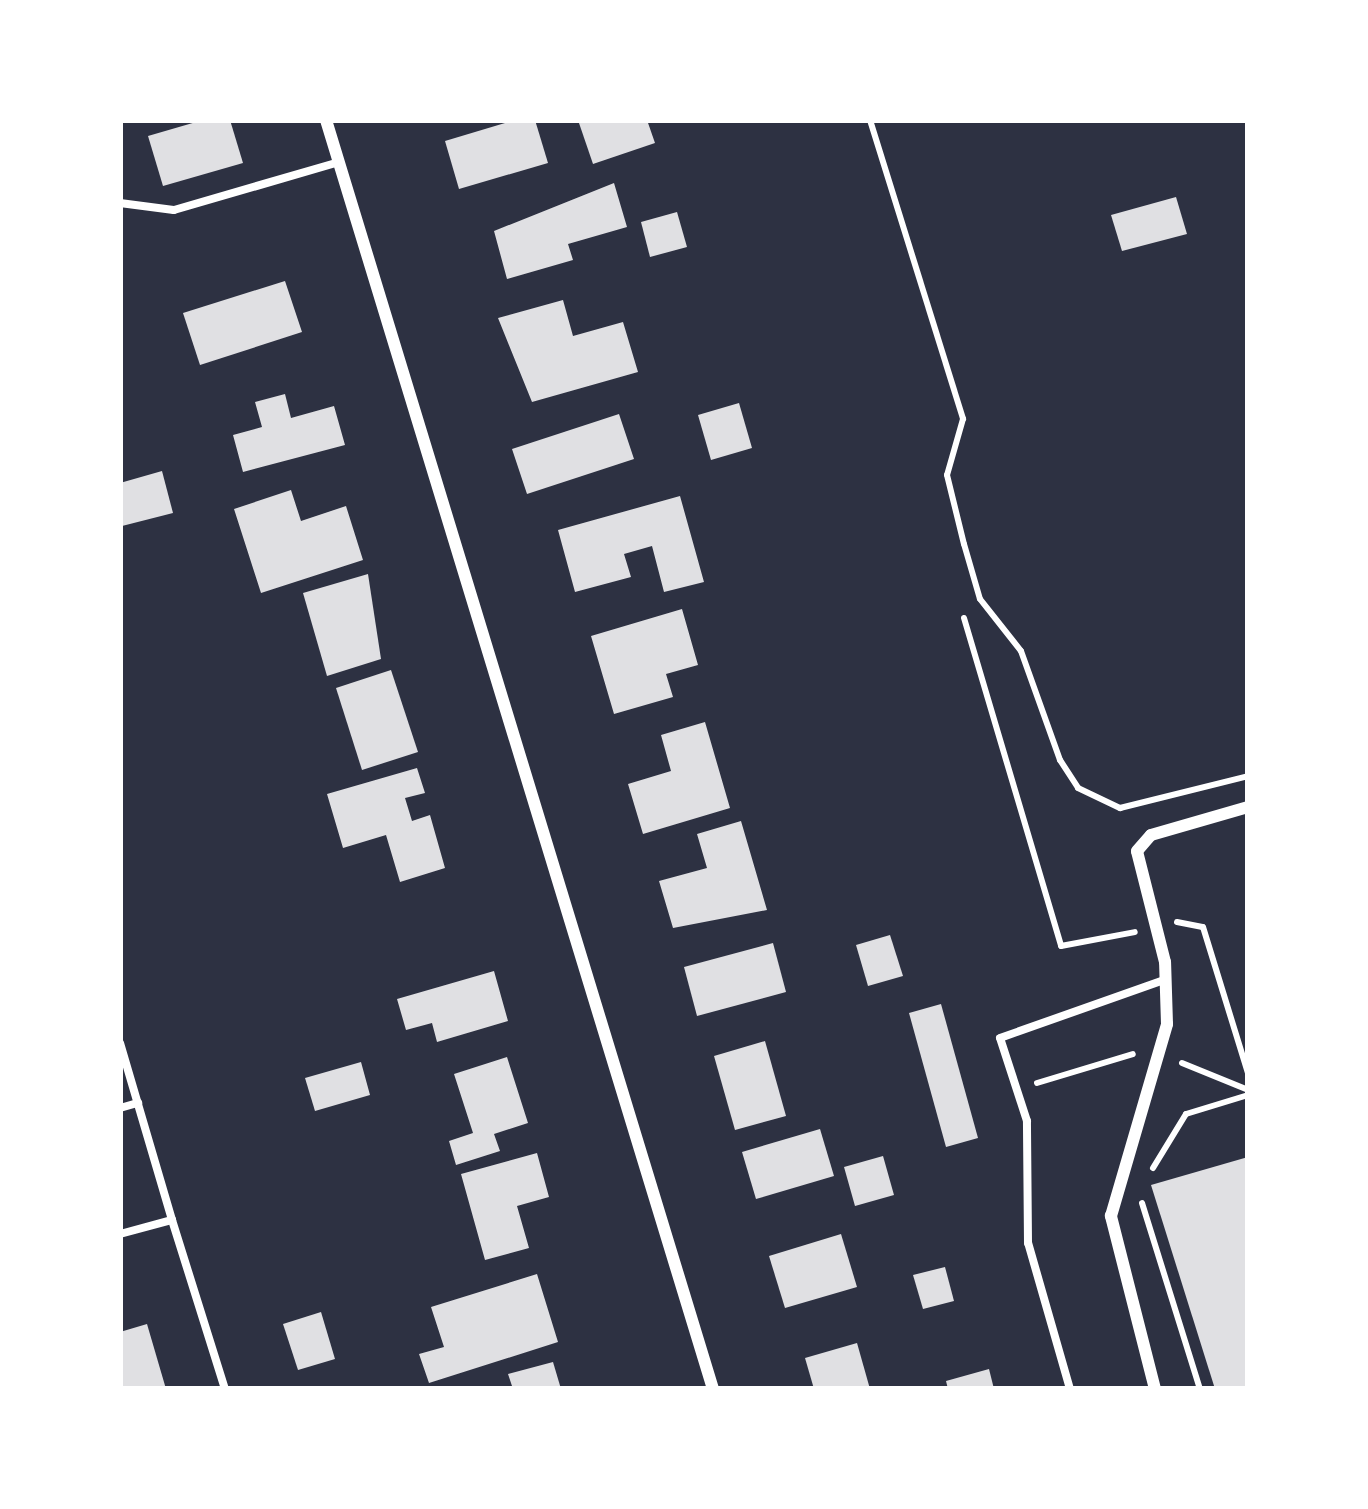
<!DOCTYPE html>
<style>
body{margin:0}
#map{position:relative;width:1368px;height:1509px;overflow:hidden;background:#2d3142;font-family:Rubik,sans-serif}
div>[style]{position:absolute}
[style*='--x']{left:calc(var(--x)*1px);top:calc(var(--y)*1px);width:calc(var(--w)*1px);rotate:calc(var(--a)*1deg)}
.building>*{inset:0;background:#e0e0e3}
.path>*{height:6px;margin:-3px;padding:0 3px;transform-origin:3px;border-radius:3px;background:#fff}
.service>*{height:8px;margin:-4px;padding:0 4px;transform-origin:4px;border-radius:4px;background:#fff}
.minor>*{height:12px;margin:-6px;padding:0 6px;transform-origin:6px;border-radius:6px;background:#fff}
span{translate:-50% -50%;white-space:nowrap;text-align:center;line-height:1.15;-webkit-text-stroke:9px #fff;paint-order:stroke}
.frame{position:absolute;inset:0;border:123px solid #fff;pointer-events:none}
</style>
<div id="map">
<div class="building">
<i style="clip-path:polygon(203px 120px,230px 120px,243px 163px,163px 186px,148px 136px)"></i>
<i style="clip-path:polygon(515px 120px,535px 120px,548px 163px,459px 189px,445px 141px)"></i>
<i style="clip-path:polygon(647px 120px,655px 143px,593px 164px,579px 123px)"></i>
<i style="clip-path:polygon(614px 183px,627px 227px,568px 244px,573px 260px,507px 279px,494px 231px)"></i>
<i style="clip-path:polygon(1176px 197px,1187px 234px,1122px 251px,1111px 215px)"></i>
<i style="clip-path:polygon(677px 212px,687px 247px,650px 257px,641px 222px)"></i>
<i style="clip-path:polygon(285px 281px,302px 332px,200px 365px,183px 313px)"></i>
<i style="clip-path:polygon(563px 300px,573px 336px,623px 322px,638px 372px,532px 402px,498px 318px)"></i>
<i style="clip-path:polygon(285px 394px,291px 418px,334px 406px,345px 445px,243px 472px,233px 435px,262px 427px,255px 402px)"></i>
<i style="clip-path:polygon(739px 403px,752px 448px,711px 460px,698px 415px)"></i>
<i style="clip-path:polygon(619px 414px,634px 459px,527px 494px,512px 449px)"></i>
<i style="clip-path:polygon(162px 471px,173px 513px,122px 526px,120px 483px)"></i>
<i style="clip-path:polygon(291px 490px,301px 521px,346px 506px,363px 560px,261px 593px,234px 509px)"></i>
<i style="clip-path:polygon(680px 496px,704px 582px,664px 592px,652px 546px,624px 554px,631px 577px,575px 592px,558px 530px)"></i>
<i style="clip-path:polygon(368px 574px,381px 659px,327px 676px,303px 593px)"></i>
<i style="clip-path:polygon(682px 609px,698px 665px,666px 674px,673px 697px,614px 714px,591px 636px)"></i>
<i style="clip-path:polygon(391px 670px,418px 752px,362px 770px,336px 688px)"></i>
<i style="clip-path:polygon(705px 722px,730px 808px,643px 834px,628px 784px,671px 771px,661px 735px)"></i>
<i style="clip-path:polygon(417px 768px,425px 793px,405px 798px,412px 821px,430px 815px,445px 868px,400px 882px,386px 835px,343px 848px,327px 794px)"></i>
<i style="clip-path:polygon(741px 821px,767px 910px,673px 928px,659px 881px,707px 868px,697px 834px)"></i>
<i style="clip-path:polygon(890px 935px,903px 976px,868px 986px,856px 945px)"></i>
<i style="clip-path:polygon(773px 943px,786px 992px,697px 1016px,684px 967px)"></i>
<i style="clip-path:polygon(494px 971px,508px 1021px,437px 1042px,432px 1023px,406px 1030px,397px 999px)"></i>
<i style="clip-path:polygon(941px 1004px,978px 1138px,946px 1147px,909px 1013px)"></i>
<i style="clip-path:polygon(765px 1041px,786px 1116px,735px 1130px,714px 1056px)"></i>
<i style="clip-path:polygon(507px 1057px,528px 1123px,494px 1134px,500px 1151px,456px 1165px,449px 1141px,473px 1133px,454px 1074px)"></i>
<i style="clip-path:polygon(361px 1062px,370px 1095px,315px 1111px,305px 1078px)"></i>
<i style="clip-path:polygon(820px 1129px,834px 1176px,756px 1199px,742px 1152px)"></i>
<i style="clip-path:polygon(537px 1153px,549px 1197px,517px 1206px,529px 1248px,485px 1260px,461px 1174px)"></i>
<i style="clip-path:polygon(883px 1156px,894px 1195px,855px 1206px,844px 1167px)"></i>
<i style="clip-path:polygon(1248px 1157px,1248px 1389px,1215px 1389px,1151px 1185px)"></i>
<i style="clip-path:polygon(841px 1234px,857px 1287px,785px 1308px,769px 1256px)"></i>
<i style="clip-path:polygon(945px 1267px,954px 1301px,923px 1309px,913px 1275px)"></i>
<i style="clip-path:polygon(537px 1274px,558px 1342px,429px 1383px,419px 1354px,444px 1347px,431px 1307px)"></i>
<i style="clip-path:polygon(321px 1312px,335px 1359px,298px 1370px,283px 1324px)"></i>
<i style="clip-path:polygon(147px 1324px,166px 1389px,120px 1389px,120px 1332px)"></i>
<i style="clip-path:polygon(857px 1343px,870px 1389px,814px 1389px,805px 1358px)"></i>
<i style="clip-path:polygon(553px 1362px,561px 1389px,513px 1389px,508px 1374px)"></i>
<i style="clip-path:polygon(989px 1369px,994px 1389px,948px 1389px,946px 1381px)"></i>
</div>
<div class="path">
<i style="--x:870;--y:120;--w:313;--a:72.7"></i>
<i style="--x:963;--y:419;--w:58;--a:105.9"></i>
<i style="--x:947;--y:475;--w:71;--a:76.2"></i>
<i style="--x:964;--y:544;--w:57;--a:73.8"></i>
<i style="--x:980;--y:599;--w:66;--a:51.7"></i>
<i style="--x:1021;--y:651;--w:116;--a:70.3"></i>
<i style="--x:1060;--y:760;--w:33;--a:57"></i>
<i style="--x:1078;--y:788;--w:47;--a:25.5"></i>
<i style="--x:1120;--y:808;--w:132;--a:-14"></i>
<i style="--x:964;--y:618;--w:342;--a:73.5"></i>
<i style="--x:1061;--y:946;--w:75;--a:-10.7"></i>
<i style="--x:1177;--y:922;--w:26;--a:11"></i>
<i style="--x:1203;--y:927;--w:153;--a:72.9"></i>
<i style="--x:1182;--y:1063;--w:71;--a:22.2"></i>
<i style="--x:1037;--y:1083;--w:100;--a:-16.8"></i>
<i style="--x:1153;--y:1168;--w:63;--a:-58.6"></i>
<i style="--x:1186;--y:1114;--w:65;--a:-17"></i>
<i style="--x:1142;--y:1203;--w:195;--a:72.7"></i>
</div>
<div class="service">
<i style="--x:120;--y:203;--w:54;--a:7.4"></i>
<i style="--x:174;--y:210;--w:172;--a:-16.2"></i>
<i style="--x:120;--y:1043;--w:184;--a:73.6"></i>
<i style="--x:120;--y:1108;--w:19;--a:-16"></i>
<i style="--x:120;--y:1234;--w:54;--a:-15.1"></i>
<i style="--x:172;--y:1220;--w:177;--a:72.6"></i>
<i style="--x:1070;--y:1389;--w:152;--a:-106"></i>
<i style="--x:1028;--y:1243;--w:122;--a:-90.5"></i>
<i style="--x:1027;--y:1121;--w:87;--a:-108"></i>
<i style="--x:1000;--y:1038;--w:174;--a:-19.5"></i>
</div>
<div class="minor">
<i style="--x:326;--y:120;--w:1327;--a:73.04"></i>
<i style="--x:1155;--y:1389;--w:179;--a:-104.3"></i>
<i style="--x:1111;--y:1216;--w:200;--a:-73.7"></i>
<i style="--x:1167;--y:1024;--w:62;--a:-91.8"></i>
<i style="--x:1165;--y:962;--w:114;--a:-104.2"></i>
<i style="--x:1137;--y:851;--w:21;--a:-49"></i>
<i style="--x:1151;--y:835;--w:101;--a:-16.1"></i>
</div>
<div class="frame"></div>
</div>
